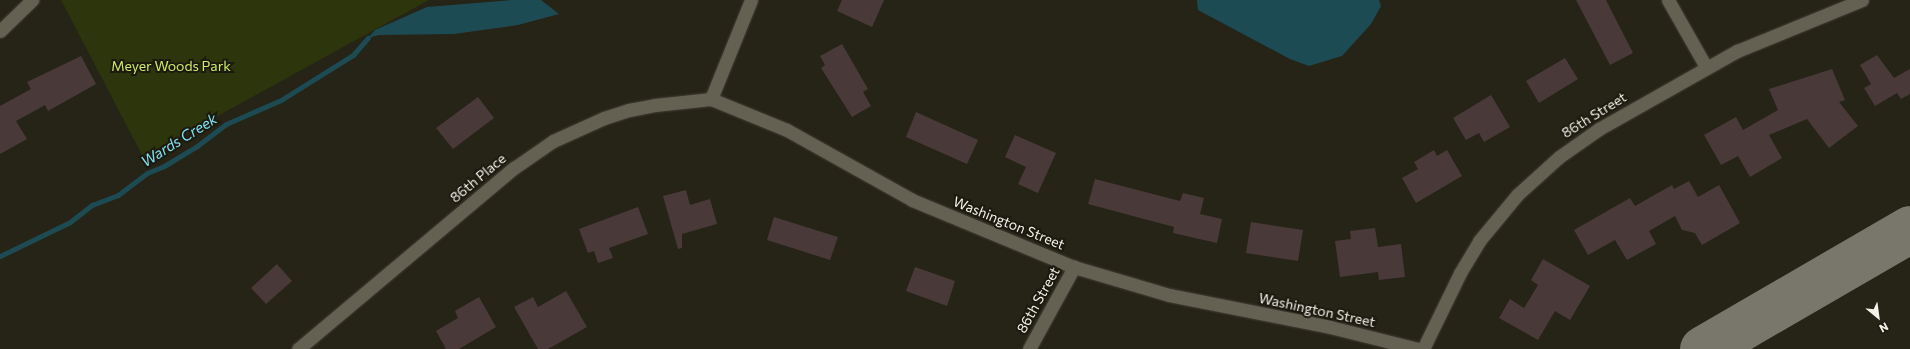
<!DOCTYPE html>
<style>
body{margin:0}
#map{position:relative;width:1910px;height:349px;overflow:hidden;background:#262317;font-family:Commissioner,sans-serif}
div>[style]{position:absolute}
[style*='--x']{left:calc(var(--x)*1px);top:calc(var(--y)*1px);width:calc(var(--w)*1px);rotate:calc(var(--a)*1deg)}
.green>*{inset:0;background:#2c350c}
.water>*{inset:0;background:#1d4b53}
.stream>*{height:5px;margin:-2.5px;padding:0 2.5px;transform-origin:2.5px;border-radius:2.5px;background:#1d4b53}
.taxiway>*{height:47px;margin:-23.5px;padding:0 23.5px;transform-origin:23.5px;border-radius:23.5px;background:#79776c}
.building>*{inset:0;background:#493a39}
.roads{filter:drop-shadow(0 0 1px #413f36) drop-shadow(0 0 1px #413f36)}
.minor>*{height:13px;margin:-6.5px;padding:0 6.5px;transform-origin:6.5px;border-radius:6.5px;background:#646153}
span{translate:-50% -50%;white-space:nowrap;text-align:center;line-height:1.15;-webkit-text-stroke:4px #1c190e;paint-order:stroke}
.park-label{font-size:14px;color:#cbea69}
.street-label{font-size:14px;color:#f3f2ea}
.water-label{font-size:15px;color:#80e1f4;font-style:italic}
.north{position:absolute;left:1858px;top:297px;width:40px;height:40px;-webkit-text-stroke:3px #1c190e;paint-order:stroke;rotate:151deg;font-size:11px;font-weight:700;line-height:16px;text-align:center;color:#f3f2ea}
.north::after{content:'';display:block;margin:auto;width:14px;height:18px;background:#f3f2ea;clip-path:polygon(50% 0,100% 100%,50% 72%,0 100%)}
</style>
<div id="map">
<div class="green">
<i style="clip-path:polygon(61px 0,429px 0,143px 157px)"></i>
</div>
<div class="water">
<i style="clip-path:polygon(512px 0,541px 0,559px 14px,518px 25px,454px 34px,379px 35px,368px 38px,375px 30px,427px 7px)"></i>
<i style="clip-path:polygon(1197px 0,1379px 0,1381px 6px,1371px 24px,1342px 56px,1309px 66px,1290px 59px,1198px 10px)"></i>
</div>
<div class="stream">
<i style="--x:0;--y:256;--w:78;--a:-25.9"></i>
<i style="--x:70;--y:222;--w:28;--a:-38"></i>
<i style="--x:92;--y:205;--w:28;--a:-21"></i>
<i style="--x:118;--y:195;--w:36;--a:-37"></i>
<i style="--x:147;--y:173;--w:18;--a:-22"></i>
<i style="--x:164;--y:166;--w:39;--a:-31"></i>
<i style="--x:197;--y:146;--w:36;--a:-37"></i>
<i style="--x:226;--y:124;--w:60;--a:-23.6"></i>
<i style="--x:281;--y:100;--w:85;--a:-32"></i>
<i style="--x:353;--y:55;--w:23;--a:-49"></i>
</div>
<div class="taxiway">
<i style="--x:1703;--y:349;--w:239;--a:-30.1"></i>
</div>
<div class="building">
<i style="clip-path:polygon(842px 0,884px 0,872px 27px,837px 11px)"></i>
<i style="clip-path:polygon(1576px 0,1606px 0,1633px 53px,1610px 65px)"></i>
<i style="clip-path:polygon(842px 44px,868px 89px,863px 92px,871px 106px,852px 117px,821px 68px,825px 65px,820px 56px)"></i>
<i style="clip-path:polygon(1877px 55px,1894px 78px,1910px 69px,1910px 94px,1901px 99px,1897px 93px,1875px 106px,1864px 88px,1871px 84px,1860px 65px)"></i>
<i style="clip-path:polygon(81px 56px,96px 84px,48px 111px,45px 105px,16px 121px,27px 139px,0 154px,0 106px,31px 89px,27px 82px)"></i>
<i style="clip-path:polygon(1565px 58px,1578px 79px,1539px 103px,1526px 81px)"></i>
<i style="clip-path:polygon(1832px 69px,1845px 100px,1839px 102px,1858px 126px,1829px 148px,1807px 119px,1769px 135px,1782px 158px,1750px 177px,1738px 156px,1721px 165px,1704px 135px,1736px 117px,1743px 130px,1778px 110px,1769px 89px)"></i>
<i style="clip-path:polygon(1491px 95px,1510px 127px,1484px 142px,1479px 133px,1466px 140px,1453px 118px)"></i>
<i style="clip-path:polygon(478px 97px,494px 118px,453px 149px,436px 128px)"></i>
<i style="clip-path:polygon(916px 112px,978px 140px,967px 164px,906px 137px)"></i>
<i style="clip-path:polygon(1015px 135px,1056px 153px,1038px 193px,1018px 184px,1026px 167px,1005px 157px)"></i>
<i style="clip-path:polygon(1434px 150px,1437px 156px,1447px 150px,1462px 176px,1416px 203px,1402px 178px,1418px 169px,1414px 162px)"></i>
<i style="clip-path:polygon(1095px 179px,1180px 201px,1183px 193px,1204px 198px,1200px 214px,1222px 219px,1217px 243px,1173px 233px,1174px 227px,1088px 204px)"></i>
<i style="clip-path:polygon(1689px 181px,1698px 197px,1719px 185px,1740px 223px,1702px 245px,1695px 233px,1682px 230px,1675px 216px,1649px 231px,1656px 244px,1627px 260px,1615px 240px,1588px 255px,1574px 230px,1630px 198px,1635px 206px,1672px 185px,1674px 189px)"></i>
<i style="clip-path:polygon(686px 190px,690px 205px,710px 199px,717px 224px,682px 234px,682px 248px,678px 249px,663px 196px)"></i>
<i style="clip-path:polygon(638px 207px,648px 234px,609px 248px,613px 258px,598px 263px,594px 251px,588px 253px,579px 229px)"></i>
<i style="clip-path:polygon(774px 217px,838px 237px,830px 260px,767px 240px)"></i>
<i style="clip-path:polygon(1251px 222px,1303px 230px,1298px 261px,1246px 253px)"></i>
<i style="clip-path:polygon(1375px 228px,1378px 247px,1401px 244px,1405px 277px,1379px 280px,1378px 272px,1340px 277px,1335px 241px,1351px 239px,1350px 231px)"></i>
<i style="clip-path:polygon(1543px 259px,1590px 286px,1570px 320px,1555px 311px,1538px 340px,1499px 318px,1510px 299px,1524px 308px,1538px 285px,1531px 280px)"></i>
<i style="clip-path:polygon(277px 264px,292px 281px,266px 304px,251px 288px)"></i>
<i style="clip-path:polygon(915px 267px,955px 281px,947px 306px,906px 291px)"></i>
<i style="clip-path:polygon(566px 291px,587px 327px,548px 349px,538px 349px,514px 307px,533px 297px,538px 307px)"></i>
<i style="clip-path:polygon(479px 297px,496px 327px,459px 349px,446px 349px,436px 331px,458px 318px,455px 311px)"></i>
</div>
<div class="roads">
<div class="minor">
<i style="--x:1668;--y:0;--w:77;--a:60.4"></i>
<i style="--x:0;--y:31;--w:45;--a:-44.1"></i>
<i style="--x:711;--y:99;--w:107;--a:-68"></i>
<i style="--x:298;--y:349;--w:282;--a:-40"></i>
<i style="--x:514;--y:168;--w:47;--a:-34.7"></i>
<i style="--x:553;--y:141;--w:56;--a:-24.3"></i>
<i style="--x:604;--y:118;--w:26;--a:-18"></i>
<i style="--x:629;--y:110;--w:26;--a:-11"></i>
<i style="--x:655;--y:105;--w:56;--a:-6.1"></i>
<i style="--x:711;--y:99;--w:82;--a:22.2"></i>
<i style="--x:787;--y:130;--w:143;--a:29.2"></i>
<i style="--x:912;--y:200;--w:175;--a:22.5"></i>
<i style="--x:1074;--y:267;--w:99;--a:16.4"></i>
<i style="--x:1169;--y:295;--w:164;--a:11.2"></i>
<i style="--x:1330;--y:327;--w:91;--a:14"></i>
<i style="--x:1029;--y:349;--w:94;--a:-61.2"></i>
<i style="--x:1423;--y:349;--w:85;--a:-64"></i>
<i style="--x:1460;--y:273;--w:37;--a:-59"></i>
<i style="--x:1479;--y:241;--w:60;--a:-50.4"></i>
<i style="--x:1517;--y:195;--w:57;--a:-42.1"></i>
<i style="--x:1559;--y:157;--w:49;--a:-35"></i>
<i style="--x:1599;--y:129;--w:159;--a:-29.5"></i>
<i style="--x:1737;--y:51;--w:135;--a:-22.2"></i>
</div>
</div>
<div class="park-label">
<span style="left:171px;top:66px">Meyer Woods Park</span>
</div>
<div class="street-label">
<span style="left:1594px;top:115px;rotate:-32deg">86th Street</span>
<span style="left:478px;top:178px;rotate:-40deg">86th Place</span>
<span style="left:1009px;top:223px;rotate:22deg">Washington Street</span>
<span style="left:1038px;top:300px;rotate:-61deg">86th Street</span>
<span style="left:1317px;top:310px;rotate:12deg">Washington Street</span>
</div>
<div class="water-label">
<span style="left:179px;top:140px;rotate:-32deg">Wards Creek</span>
</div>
<div class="north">N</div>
</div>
